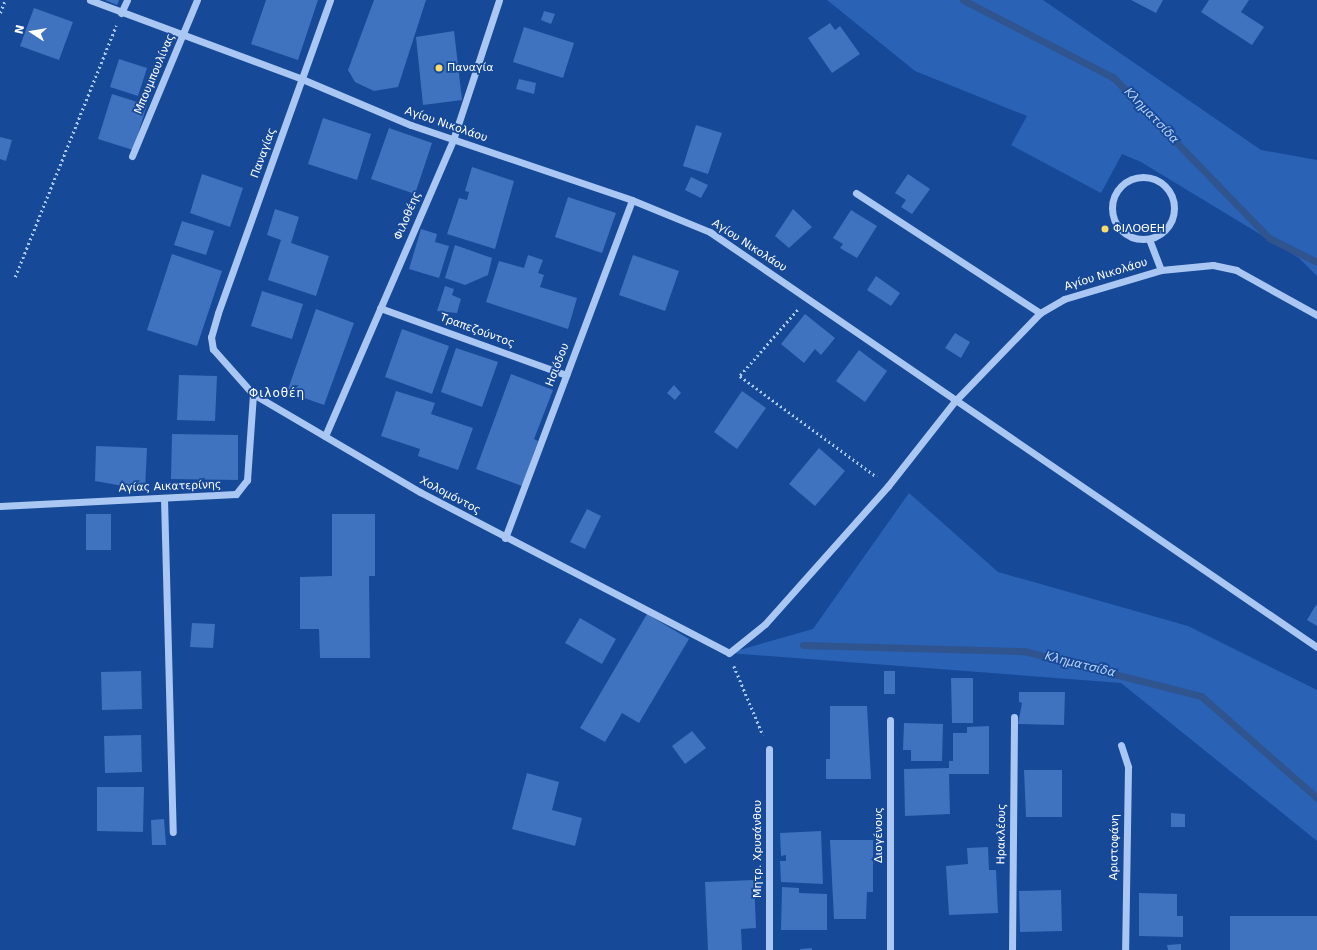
<!DOCTYPE html>
<meta charset="utf-8">
<style>
body{margin:0}
#map{position:relative;width:1317px;height:950px;overflow:hidden;background:#164997;font-family:"DejaVu Sans",sans-serif}
div>[style]{position:absolute}
[style*='--x']{left:calc(var(--x)*1px);top:calc(var(--y)*1px);width:calc(var(--w)*1px);rotate:calc(var(--a)*1deg)}
.green>*{inset:0;background:#2a62b6}
.stream>*{height:7px;margin:-3.5px;padding:0 3.5px;transform-origin:3.5px;border-radius:3.5px;background:#30548e}
.building>*{inset:0;background:#3f72bf}
.path>*{height:2.5px;margin-top:-1.25px;transform-origin:0;background:repeating-linear-gradient(90deg,#a9c7f2 0 2px,transparent 0 5px)}
.minor>*{height:7px;margin:-3.5px;padding:0 3.5px;transform-origin:3.5px;border-radius:3.5px;background:#a9c7f2}
.minor>.ring{margin:-3.5px;padding:0;box-sizing:content-box;background:none;border:7px solid #a9c7f2;border-radius:50%}
.dots>*{width:11px;height:11px;translate:-50% -50%;box-sizing:border-box;border:2px solid #164997;border-radius:50%}
span{translate:-50% -50%;white-space:nowrap;text-align:center;line-height:1.15;-webkit-text-stroke:3.5px #164997;paint-order:stroke}
.poi-label{font-size:11px;color:#fff}
.left{translate:0 -50%;text-align:left}
.street-label{font-size:11px;color:#fff}
.water-label{font-size:12px;color:#b6d1f8;font-style:italic}
.neighbourhood-label{font-size:12px;color:#fff;letter-spacing:1px}
.north{position:absolute;left:12px;top:12px;width:40px;height:40px;-webkit-text-stroke:3px #164997;paint-order:stroke;rotate:282deg;font-size:11px;font-weight:700;line-height:16px;text-align:center;color:#fff}
.north::after{content:'';display:block;margin:auto;width:14px;height:18px;background:#fff;clip-path:polygon(50% 0,100% 100%,50% 72%,0 100%)}
</style>
<div id="map">
<div class="green">
<i style="clip-path:polygon(827px 0,1043px 0,1261px 150px,1317px 160px,1317px 276px,1299px 258px,1141px 162px,1122px 154px,1101px 193px,1011px 145px,1027px 116px,915px 71px)"></i>
<i style="clip-path:polygon(909px 493px,998px 572px,1188px 626px,1317px 690px,1317px 841px,1121px 683px,729px 653px,813px 629px)"></i>
</div>
<div class="stream">
<i style="--x:963;--y:0;--w:170;--a:27.3"></i>
<i style="--x:1114;--y:78;--w:223;--a:45.9"></i>
<i style="--x:1269;--y:238;--w:54;--a:26.6"></i>
<i style="--x:803;--y:645;--w:221;--a:1.6"></i>
<i style="--x:1024;--y:651;--w:183;--a:14.3"></i>
<i style="--x:1201;--y:696;--w:154;--a:41.3"></i>
</div>
<div class="building">
<i style="clip-path:polygon(105px 0,119px 0,117px 5px)"></i>
<i style="clip-path:polygon(266px 0,318px 0,298px 60px,251px 44px)"></i>
<i style="clip-path:polygon(374px 0,426px 0,398px 87px,374px 91px,355px 82px,348px 70px)"></i>
<i style="clip-path:polygon(1131px 0,1163px 0,1156px 13px)"></i>
<i style="clip-path:polygon(1209px 0,1249px 0,1241px 12px,1264px 27px,1252px 45px,1201px 12px)"></i>
<i style="clip-path:polygon(34px 8px,73px 22px,59px 60px,20px 46px)"></i>
<i style="clip-path:polygon(544px 11px,555px 14px,551px 24px,541px 20px)"></i>
<i style="clip-path:polygon(830px 23px,835px 30px,840px 26px,860px 54px,832px 73px,808px 38px)"></i>
<i style="clip-path:polygon(524px 27px,574px 43px,563px 78px,513px 62px)"></i>
<i style="clip-path:polygon(454px 31px,462px 100px,423px 105px,416px 37px)"></i>
<i style="clip-path:polygon(119px 59px,147px 68px,138px 96px,110px 87px)"></i>
<i style="clip-path:polygon(519px 79px,536px 83px,534px 94px,516px 89px)"></i>
<i style="clip-path:polygon(112px 94px,147px 105px,133px 150px,98px 139px)"></i>
<i style="clip-path:polygon(323px 118px,371px 134px,357px 180px,308px 164px)"></i>
<i style="clip-path:polygon(696px 125px,722px 133px,708px 174px,683px 166px)"></i>
<i style="clip-path:polygon(389px 128px,432px 143px,415px 194px,371px 179px)"></i>
<i style="clip-path:polygon(0 137px,12px 140px,6px 161px,0 159px)"></i>
<i style="clip-path:polygon(472px 167px,514px 181px,495px 249px,447px 234px,459px 198px,467px 200px,469px 192px,465px 191px)"></i>
<i style="clip-path:polygon(202px 174px,243px 188px,230px 227px,190px 213px)"></i>
<i style="clip-path:polygon(908px 174px,930px 189px,912px 214px,901px 207px,906px 200px,895px 193px)"></i>
<i style="clip-path:polygon(691px 177px,708px 185px,701px 198px,685px 190px)"></i>
<i style="clip-path:polygon(568px 197px,616px 213px,602px 253px,555px 237px)"></i>
<i style="clip-path:polygon(275px 209px,299px 217px,291px 243px,329px 256px,316px 296px,268px 280px,281px 240px,267px 235px)"></i>
<i style="clip-path:polygon(793px 209px,812px 227px,789px 248px,775px 236px)"></i>
<i style="clip-path:polygon(851px 210px,877px 226px,857px 258px,840px 248px,843px 244px,833px 238px)"></i>
<i style="clip-path:polygon(182px 221px,214px 231px,206px 255px,174px 245px)"></i>
<i style="clip-path:polygon(421px 229px,437px 234px,435px 242px,449px 246px,439px 278px,409px 269px)"></i>
<i style="clip-path:polygon(455px 245px,492px 258px,488px 275px,465px 285px,445px 278px)"></i>
<i style="clip-path:polygon(172px 254px,222px 271px,197px 346px,147px 330px)"></i>
<i style="clip-path:polygon(528px 255px,543px 260px,538px 273px,544px 275px,540px 287px,577px 298px,568px 329px,486px 302px,499px 261px,524px 268px)"></i>
<i style="clip-path:polygon(633px 255px,679px 271px,665px 311px,619px 295px)"></i>
<i style="clip-path:polygon(876px 276px,900px 293px,891px 306px,867px 290px)"></i>
<i style="clip-path:polygon(445px 286px,454px 289px,452px 295px,461px 299px,457px 313px,437px 311px)"></i>
<i style="clip-path:polygon(262px 291px,303px 304px,292px 339px,251px 326px)"></i>
<i style="clip-path:polygon(316px 309px,354px 323px,324px 405px,287px 392px)"></i>
<i style="clip-path:polygon(805px 314px,835px 338px,821px 355px,815px 349px,804px 363px,781px 344px)"></i>
<i style="clip-path:polygon(402px 329px,449px 346px,432px 394px,385px 377px)"></i>
<i style="clip-path:polygon(955px 333px,970px 342px,961px 358px,945px 348px)"></i>
<i style="clip-path:polygon(456px 348px,498px 362px,482px 407px,441px 392px)"></i>
<i style="clip-path:polygon(859px 350px,887px 371px,865px 402px,836px 381px)"></i>
<i style="clip-path:polygon(511px 374px,553px 390px,534px 439px,538px 441px,522px 486px,476px 469px)"></i>
<i style="clip-path:polygon(179px 375px,217px 376px,215px 421px,177px 420px)"></i>
<i style="clip-path:polygon(674px 385px,681px 393px,675px 400px,667px 393px)"></i>
<i style="clip-path:polygon(396px 391px,435px 403px,431px 414px,473px 428px,458px 470px,418px 456px,420px 449px,381px 436px)"></i>
<i style="clip-path:polygon(742px 391px,766px 408px,737px 449px,714px 432px)"></i>
<i style="clip-path:polygon(172px 434px,238px 435px,238px 480px,171px 479px)"></i>
<i style="clip-path:polygon(96px 446px,147px 448px,145px 490px,95px 481px)"></i>
<i style="clip-path:polygon(819px 448px,845px 471px,815px 506px,789px 484px)"></i>
<i style="clip-path:polygon(587px 509px,601px 516px,585px 549px,570px 542px)"></i>
<i style="clip-path:polygon(86px 514px,111px 514px,111px 550px,86px 550px)"></i>
<i style="clip-path:polygon(332px 514px,375px 514px,375px 576px,369px 576px,370px 658px,320px 658px,319px 629px,300px 629px,300px 577px,332px 576px)"></i>
<i style="clip-path:polygon(1316px 605px,1317px 606px,1317px 626px,1307px 620px)"></i>
<i style="clip-path:polygon(647px 614px,689px 639px,639px 723px,622px 713px,605px 742px,580px 728px)"></i>
<i style="clip-path:polygon(580px 618px,616px 639px,602px 664px,565px 643px)"></i>
<i style="clip-path:polygon(192px 623px,215px 624px,213px 648px,190px 647px)"></i>
<i style="clip-path:polygon(141px 671px,142px 709px,102px 710px,101px 672px)"></i>
<i style="clip-path:polygon(884px 671px,895px 671px,895px 694px,884px 694px)"></i>
<i style="clip-path:polygon(951px 678px,973px 678px,973px 723px,952px 723px)"></i>
<i style="clip-path:polygon(1019px 692px,1065px 692px,1064px 725px,1018px 724px,1022px 703px,1019px 702px)"></i>
<i style="clip-path:polygon(830px 706px,867px 706px,871px 779px,826px 779px,826px 759px,830px 759px)"></i>
<i style="clip-path:polygon(904px 723px,943px 724px,942px 761px,911px 761px,911px 750px,903px 750px)"></i>
<i style="clip-path:polygon(989px 726px,989px 774px,949px 774px,950px 814px,905px 816px,904px 769px,949px 768px,949px 761px,953px 761px,953px 733px,967px 733px,967px 727px)"></i>
<i style="clip-path:polygon(692px 731px,706px 748px,685px 764px,672px 746px)"></i>
<i style="clip-path:polygon(141px 735px,142px 772px,105px 773px,104px 736px)"></i>
<i style="clip-path:polygon(1024px 770px,1062px 770px,1062px 817px,1026px 817px)"></i>
<i style="clip-path:polygon(527px 773px,559px 782px,552px 810px,582px 818px,575px 846px,512px 829px)"></i>
<i style="clip-path:polygon(97px 787px,144px 787px,143px 832px,97px 831px)"></i>
<i style="clip-path:polygon(1171px 813px,1185px 814px,1185px 827px,1171px 827px)"></i>
<i style="clip-path:polygon(164px 819px,166px 845px,152px 845px,151px 820px)"></i>
<i style="clip-path:polygon(821px 831px,823px 884px,781px 882px,780px 861px,786px 861px,786px 855px,781px 856px,780px 833px)"></i>
<i style="clip-path:polygon(830px 840px,873px 840px,873px 892px,867px 892px,866px 919px,834px 919px)"></i>
<i style="clip-path:polygon(988px 847px,989px 870px,996px 870px,998px 913px,949px 915px,946px 866px,968px 864px,967px 848px)"></i>
<i style="clip-path:polygon(754px 880px,756px 928px,741px 929px,742px 950px,708px 950px,705px 882px)"></i>
<i style="clip-path:polygon(782px 887px,799px 888px,799px 893px,827px 894px,827px 930px,781px 930px)"></i>
<i style="clip-path:polygon(1061px 890px,1062px 931px,1020px 932px,1019px 891px)"></i>
<i style="clip-path:polygon(1139px 893px,1177px 894px,1177px 916px,1183px 916px,1183px 937px,1139px 936px)"></i>
<i style="clip-path:polygon(1230px 916px,1317px 916px,1317px 950px,1230px 950px)"></i>
<i style="clip-path:polygon(1181px 944px,1181px 950px,1168px 950px,1167px 945px)"></i>
<i style="clip-path:polygon(812px 948px,812px 950px,800px 950px,800px 949px)"></i>
</div>
<div class="path">
<i style="--x:0;--y:13;--w:14;--a:-69"></i>
<i style="--x:15;--y:277;--w:271;--a:-68.1"></i>
<i style="--x:798;--y:310;--w:88;--a:131.3"></i>
<i style="--x:740;--y:376;--w:170;--a:36.4"></i>
<i style="--x:734;--y:666;--w:75;--a:67.2"></i>
</div>
<div class="minor">
<i style="--x:90;--y:0;--w:226;--a:20.4"></i>
<i style="--x:302;--y:79;--w:118;--a:22.9"></i>
<i style="--x:411;--y:125;--w:233;--a:18.7"></i>
<i style="--x:632;--y:200;--w:84;--a:22.3"></i>
<i style="--x:710;--y:232;--w:735;--a:34.36"></i>
<i style="--x:330;--y:0;--w:332;--a:109.7"></i>
<i style="--x:218;--y:313;--w:25;--a:106"></i>
<i style="--x:211;--y:337;--w:12;--a:81"></i>
<i style="--x:213;--y:349;--w:60;--a:48.4"></i>
<i style="--x:253;--y:394;--w:194;--a:30.4"></i>
<i style="--x:420;--y:492;--w:348;--a:27.5"></i>
<i style="--x:729;--y:653;--w:46;--a:-38.9"></i>
<i style="--x:765;--y:624;--w:185;--a:-48.3"></i>
<i style="--x:888;--y:486;--w:108;--a:-51.8"></i>
<i style="--x:955;--y:401;--w:122;--a:-46"></i>
<i style="--x:1040;--y:313;--w:28;--a:-30"></i>
<i style="--x:1064;--y:299;--w:101;--a:-16.6"></i>
<i style="--x:1161;--y:270;--w:52;--a:-5.5"></i>
<i style="--x:1213;--y:265;--w:24;--a:12"></i>
<i style="--x:1236;--y:270;--w:93;--a:29.1"></i>
<i style="--x:121;--y:13;--w:14;--a:-65"></i>
<i style="--x:132;--y:156;--w:169;--a:-67.4"></i>
<i class="ring" style="left:1112px;top:177px;width:55px;height:55px"></i>
<i style="--x:856;--y:193;--w:220;--a:33.1"></i>
<i style="--x:1149;--y:239;--w:33;--a:69"></i>
<i style="--x:380;--y:308;--w:198;--a:19.8"></i>
<i style="--x:325;--y:436;--w:322;--a:-66.6"></i>
<i style="--x:453;--y:140;--w:147;--a:-71.8"></i>
<i style="--x:164;--y:498;--w:334;--a:88.5"></i>
<i style="--x:0;--y:506;--w:236;--a:-2.9"></i>
<i style="--x:236;--y:494;--w:18;--a:-52"></i>
<i style="--x:247;--y:480;--w:86;--a:-86"></i>
<i style="--x:505;--y:538;--w:361;--a:-69.4"></i>
<i style="--x:1121;--y:745;--w:23;--a:72"></i>
<i style="--x:1128;--y:767;--w:183;--a:90.9"></i>
<i style="--x:769;--y:749;--w:201;--a:90"></i>
<i style="--x:890;--y:950;--w:230;--a:-90"></i>
<i style="--x:1012;--y:950;--w:233;--a:-89.5"></i>
</div>
<div class="dots">
<i style="left:439px;top:68px;background:#ffdb6a"></i>
<i style="left:1105px;top:229px;background:#ffdb6a"></i>
</div>
<div class="poi-label">
<span class="left" style="left:447px;top:68px">Παναγία</span>
<span class="left" style="left:1113px;top:229px">ΦΙΛΟΘΕΗ</span>
</div>
<div class="street-label">
<span style="left:155px;top:74px;rotate:-67deg">Μπουμπουλίνας</span>
<span style="left:446px;top:125px;rotate:19deg">Αγίου Νικολάου</span>
<span style="left:264px;top:153px;rotate:-70deg">Παναγίας</span>
<span style="left:408px;top:216px;rotate:-67deg">Φιλοθέης</span>
<span style="left:749px;top:246px;rotate:33deg">Αγίου Νικολάου</span>
<span style="left:1106px;top:275px;rotate:-17deg">Αγίου Νικολάου</span>
<span style="left:477px;top:331px;rotate:20deg">Τραπεζούντος</span>
<span style="left:558px;top:365px;rotate:-69deg">Ησιόδου</span>
<span style="left:170px;top:487px;rotate:-2deg">Αγίας Αικατερίνης</span>
<span style="left:450px;top:496px;rotate:28deg">Χολομόντος</span>
<span style="left:1002px;top:834px;rotate:-89deg">Ηρακλέους</span>
<span style="left:879px;top:835px;rotate:-90deg">Διογένους</span>
<span style="left:1115px;top:847px;rotate:-89deg">Αριστοφάνη</span>
<span style="left:758px;top:849px;rotate:-90deg">Μητρ. Χρυσάνθου</span>
</div>
<div class="water-label">
<span style="left:1151px;top:116px;rotate:46deg">Κληματσίδα</span>
<span style="left:1080px;top:665px;rotate:14deg">Κληματσίδα</span>
</div>
<div class="neighbourhood-label">
<span style="left:277px;top:394px">Φιλοθέη</span>
</div>
<div class="north">N</div>
</div>
